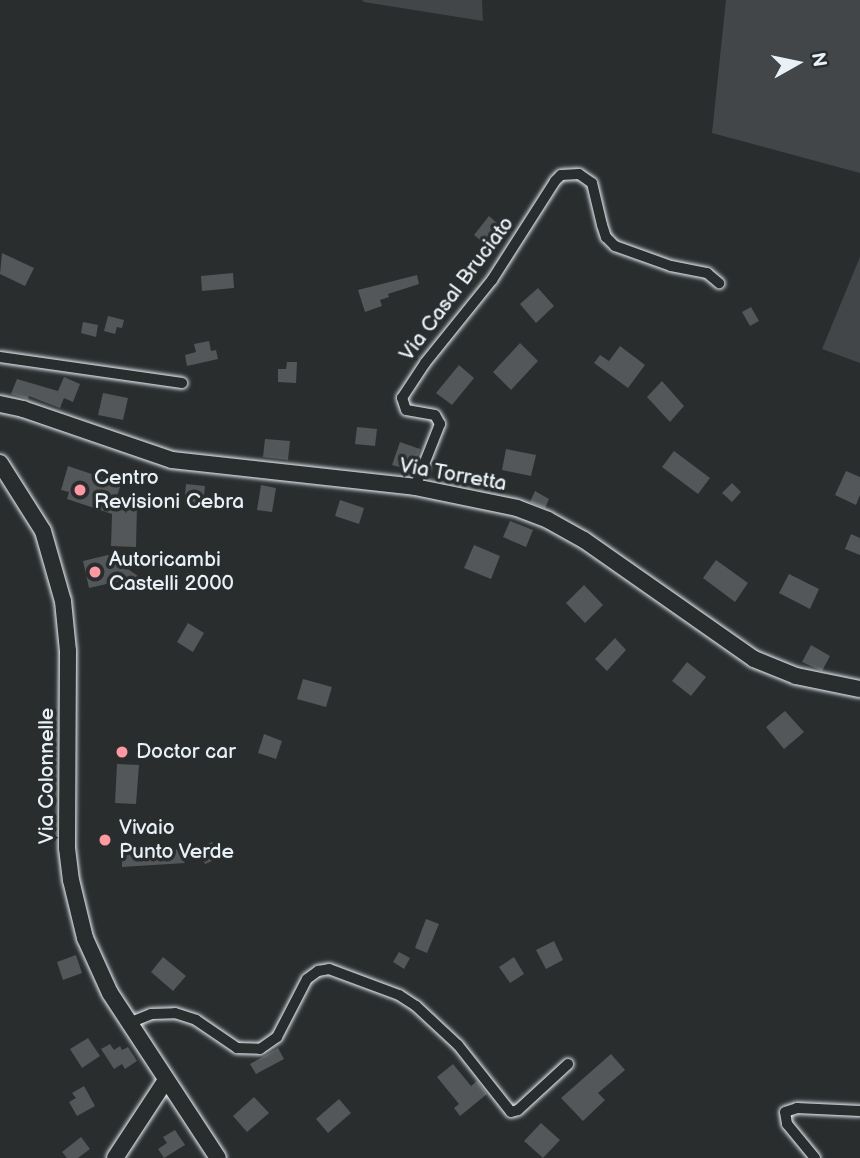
<!DOCTYPE html>
<style>
body{margin:0}
#map{position:relative;width:860px;height:1158px;overflow:hidden;background:#2a2d2e;font-family:"Balsamiq Sans",sans-serif}
div>[style]{position:absolute}
[style*='--x']{left:calc(var(--x)*1px);top:calc(var(--y)*1px);width:calc(var(--w)*1px);rotate:calc(var(--a)*1deg)}
.green>*{inset:0;background:#424648}
.building>*{inset:0;background:#535759}
.roads{filter:drop-shadow(0 0 2px #e8f1f8) drop-shadow(0 0 2px #e8f1f8)}
.street>*{height:10px;margin:-5px;padding:0 5px;transform-origin:5px;border-radius:5px;background:#2a2d2e}
.secondary>*{height:16px;margin:-8px;padding:0 8px;transform-origin:8px;border-radius:8px;background:#2a2d2e}
.dots>*{width:19px;height:19px;translate:-50% -50%;box-sizing:border-box;border:4px solid #2a2d2e;border-radius:50%}
span{translate:-50% -50%;white-space:nowrap;text-align:center;line-height:1.15;-webkit-text-stroke:7px #2a2d2e;paint-order:stroke}
.street-label{font-size:21px;color:#e8f1f8}
.poi-label{font-size:21px;color:#e8f1f8}
.left{translate:0 -50%;text-align:left}
.north{position:absolute;left:762px;top:28px;width:70px;height:70px;-webkit-text-stroke:5px #2a2d2e;paint-order:stroke;rotate:81deg;font-size:19px;font-weight:700;line-height:28px;text-align:center;color:#e8f1f8}
.north::after{content:'';display:block;margin:auto;width:24px;height:32px;background:#e8f1f8;clip-path:polygon(50% 0,100% 100%,50% 72%,0 100%)}
</style>
<div id="map">
<div class="green">
<i style="clip-path:polygon(362px 0,482px 0,483px 21px,364px 2px)"></i>
<i style="clip-path:polygon(726px 0,860px 0,860px 173px,712px 133px)"></i>
<i style="clip-path:polygon(860px 257px,860px 363px,822px 349px)"></i>
</div>
<div class="building">
<i style="clip-path:polygon(489px 216px,505px 230px,490px 248px,474px 235px)"></i>
<i style="clip-path:polygon(2px 253px,34px 268px,25px 286px,0 274px)"></i>
<i style="clip-path:polygon(233px 273px,234px 288px,202px 291px,201px 276px)"></i>
<i style="clip-path:polygon(417px 275px,419px 284px,388px 294px,389px 297px,380px 300px,382px 306px,365px 312px,358px 290px)"></i>
<i style="clip-path:polygon(538px 288px,554px 306px,536px 323px,520px 304px)"></i>
<i style="clip-path:polygon(751px 307px,759px 321px,750px 326px,742px 312px)"></i>
<i style="clip-path:polygon(108px 316px,124px 320px,122px 328px,117px 327px,115px 334px,104px 331px)"></i>
<i style="clip-path:polygon(83px 322px,98px 325px,96px 337px,81px 333px)"></i>
<i style="clip-path:polygon(209px 341px,211px 351px,216px 350px,218px 359px,187px 366px,185px 355px,196px 352px,194px 344px)"></i>
<i style="clip-path:polygon(520px 343px,538px 361px,511px 390px,493px 372px)"></i>
<i style="clip-path:polygon(620px 346px,645px 365px,628px 388px,594px 363px,600px 355px,609px 361px)"></i>
<i style="clip-path:polygon(287px 362px,297px 362px,296px 383px,278px 382px,278px 369px,286px 369px)"></i>
<i style="clip-path:polygon(459px 365px,474px 378px,452px 405px,436px 393px)"></i>
<i style="clip-path:polygon(64px 377px,80px 384px,73px 402px,64px 398px,60px 408px,29px 396px,28px 399px,11px 394px,17px 379px,58px 391px)"></i>
<i style="clip-path:polygon(662px 381px,684px 406px,670px 422px,647px 397px)"></i>
<i style="clip-path:polygon(103px 393px,128px 398px,123px 420px,98px 415px)"></i>
<i style="clip-path:polygon(357px 427px,377px 429px,375px 446px,355px 444px)"></i>
<i style="clip-path:polygon(265px 439px,290px 441px,288px 460px,263px 457px)"></i>
<i style="clip-path:polygon(400px 442px,420px 449px,413px 471px,392px 465px)"></i>
<i style="clip-path:polygon(506px 449px,536px 455px,531px 476px,502px 470px)"></i>
<i style="clip-path:polygon(674px 451px,710px 478px,698px 494px,662px 467px)"></i>
<i style="clip-path:polygon(68px 466px,121px 484px,116px 499px,137px 506px,136px 547px,111px 546px,112px 514px,67px 499px,69px 492px,61px 490px)"></i>
<i style="clip-path:polygon(846px 471px,860px 477px,860px 495px,856px 505px,835px 495px)"></i>
<i style="clip-path:polygon(732px 483px,741px 492px,732px 502px,722px 493px)"></i>
<i style="clip-path:polygon(186px 484px,205px 486px,203px 506px,184px 504px)"></i>
<i style="clip-path:polygon(261px 485px,276px 488px,272px 512px,257px 510px)"></i>
<i style="clip-path:polygon(535px 491px,549px 499px,545px 508px,530px 502px)"></i>
<i style="clip-path:polygon(340px 500px,364px 508px,359px 524px,335px 516px)"></i>
<i style="clip-path:polygon(510px 521px,533px 530px,526px 547px,503px 537px)"></i>
<i style="clip-path:polygon(851px 534px,860px 538px,860px 555px,845px 549px)"></i>
<i style="clip-path:polygon(474px 545px,500px 556px,491px 579px,464px 568px)"></i>
<i style="clip-path:polygon(108px 555px,145px 581px,137px 593px,120px 581px,89px 588px,83px 561px)"></i>
<i style="clip-path:polygon(716px 560px,748px 583px,735px 602px,703px 578px)"></i>
<i style="clip-path:polygon(789px 574px,819px 589px,810px 609px,779px 593px)"></i>
<i style="clip-path:polygon(584px 585px,603px 605px,585px 623px,566px 603px)"></i>
<i style="clip-path:polygon(188px 623px,204px 633px,193px 652px,177px 642px)"></i>
<i style="clip-path:polygon(615px 638px,626px 650px,607px 671px,595px 659px)"></i>
<i style="clip-path:polygon(811px 645px,830px 656px,822px 671px,802px 662px)"></i>
<i style="clip-path:polygon(687px 662px,706px 677px,691px 696px,672px 681px)"></i>
<i style="clip-path:polygon(303px 679px,332px 687px,326px 707px,297px 699px)"></i>
<i style="clip-path:polygon(785px 711px,804px 732px,784px 749px,766px 727px)"></i>
<i style="clip-path:polygon(264px 734px,282px 741px,276px 759px,258px 753px)"></i>
<i style="clip-path:polygon(117px 764px,139px 765px,136px 804px,115px 803px)"></i>
<i style="clip-path:polygon(212px 842px,219px 858px,205px 864px,198px 848px)"></i>
<i style="clip-path:polygon(184px 849px,185px 863px,122px 867px,122px 853px)"></i>
<i style="clip-path:polygon(426px 919px,439px 924px,427px 953px,415px 948px)"></i>
<i style="clip-path:polygon(554px 941px,563px 960px,546px 969px,536px 950px)"></i>
<i style="clip-path:polygon(399px 952px,410px 958px,404px 969px,393px 962px)"></i>
<i style="clip-path:polygon(76px 955px,82px 973px,63px 980px,57px 962px)"></i>
<i style="clip-path:polygon(163px 957px,186px 976px,173px 991px,151px 972px)"></i>
<i style="clip-path:polygon(514px 957px,524px 974px,510px 983px,499px 967px)"></i>
<i style="clip-path:polygon(88px 1038px,100px 1056px,82px 1068px,70px 1049px)"></i>
<i style="clip-path:polygon(110px 1044px,114px 1050px,120px 1046px,122px 1050px,128px 1047px,137px 1061px,125px 1069px,122px 1064px,114px 1069px,101px 1049px)"></i>
<i style="clip-path:polygon(278px 1048px,284px 1059px,256px 1074px,250px 1064px)"></i>
<i style="clip-path:polygon(611px 1054px,625px 1070px,598px 1093px,605px 1100px,583px 1121px,561px 1098px)"></i>
<i style="clip-path:polygon(453px 1064px,471px 1086px,477px 1081px,487px 1094px,460px 1116px,454px 1108px,459px 1104px,437px 1077px)"></i>
<i style="clip-path:polygon(84px 1086px,95px 1106px,77px 1116px,69px 1102px,76px 1098px,72px 1093px)"></i>
<i style="clip-path:polygon(254px 1097px,269px 1113px,247px 1132px,233px 1116px)"></i>
<i style="clip-path:polygon(339px 1099px,351px 1113px,328px 1133px,316px 1119px)"></i>
<i style="clip-path:polygon(541px 1123px,560px 1140px,543px 1158px,524px 1141px)"></i>
<i style="clip-path:polygon(175px 1130px,185px 1145px,164px 1158px,158px 1149px,167px 1143px,163px 1137px)"></i>
<i style="clip-path:polygon(81px 1137px,90px 1149px,78px 1158px,67px 1158px,62px 1152px)"></i>
</div>
<div class="roads">
<div class="street">
<i style="--x:0;--y:357;--w:184;--a:8.1"></i>
<i style="--x:415;--y:487;--w:68;--a:-68.4"></i>
<i style="--x:440;--y:424;--w:10;--a:-119"></i>
<i style="--x:435;--y:415;--w:29;--a:-170"></i>
<i style="--x:406;--y:410;--w:13;--a:-108"></i>
<i style="--x:402;--y:398;--w:42;--a:-56.7"></i>
<i style="--x:425;--y:363;--w:107;--a:-51.1"></i>
<i style="--x:492;--y:280;--w:117;--a:-57.5"></i>
<i style="--x:555;--y:181;--w:8;--a:-45"></i>
<i style="--x:561;--y:175;--w:18;--a:-3"></i>
<i style="--x:579;--y:174;--w:16;--a:35"></i>
<i style="--x:592;--y:183;--w:43;--a:76.6"></i>
<i style="--x:602;--y:225;--w:13;--a:72"></i>
<i style="--x:606;--y:237;--w:13;--a:45"></i>
<i style="--x:615;--y:246;--w:59;--a:19.7"></i>
<i style="--x:671;--y:266;--w:37;--a:11"></i>
<i style="--x:707;--y:273;--w:16;--a:40"></i>
<i style="--x:129;--y:1023;--w:24;--a:-22"></i>
<i style="--x:151;--y:1014;--w:24;--a:-2"></i>
<i style="--x:175;--y:1013;--w:22;--a:18"></i>
<i style="--x:196;--y:1020;--w:50;--a:34.3"></i>
<i style="--x:237;--y:1048;--w:23;--a:2"></i>
<i style="--x:260;--y:1049;--w:21;--a:-35"></i>
<i style="--x:277;--y:1037;--w:65;--a:-62.7"></i>
<i style="--x:307;--y:979;--w:14;--a:-36"></i>
<i style="--x:318;--y:971;--w:11;--a:-10"></i>
<i style="--x:329;--y:969;--w:75;--a:20.4"></i>
<i style="--x:399;--y:995;--w:20;--a:33"></i>
<i style="--x:416;--y:1006;--w:57;--a:42.9"></i>
<i style="--x:458;--y:1045;--w:85;--a:51.7"></i>
<i style="--x:511;--y:1112;--w:7;--a:-16"></i>
<i style="--x:518;--y:1110;--w:68;--a:-42.6"></i>
<i style="--x:815;--y:1158;--w:44;--a:-129.5"></i>
<i style="--x:787;--y:1124;--w:12;--a:-99"></i>
<i style="--x:785;--y:1112;--w:13;--a:-18"></i>
<i style="--x:797;--y:1108;--w:63;--a:2.7"></i>
</div>
<div class="secondary">
<i style="--x:0;--y:404;--w:24;--a:12"></i>
<i style="--x:23;--y:409;--w:157;--a:18.9"></i>
<i style="--x:172;--y:460;--w:244;--a:6.3"></i>
<i style="--x:415;--y:487;--w:104;--a:11.6"></i>
<i style="--x:517;--y:508;--w:33;--a:21"></i>
<i style="--x:548;--y:520;--w:41;--a:29.1"></i>
<i style="--x:584;--y:540;--w:208;--a:35"></i>
<i style="--x:754;--y:659;--w:45;--a:22"></i>
<i style="--x:796;--y:676;--w:65;--a:11.5"></i>
<i style="--x:0;--y:463;--w:80;--a:57.7"></i>
<i style="--x:43;--y:531;--w:73;--a:74.1"></i>
<i style="--x:63;--y:601;--w:50;--a:84.3"></i>
<i style="--x:68;--y:651;--w:197;--a:90.3"></i>
<i style="--x:67;--y:848;--w:32;--a:83"></i>
<i style="--x:71;--y:880;--w:60;--a:76.4"></i>
<i style="--x:85;--y:938;--w:60;--a:65.6"></i>
<i style="--x:110;--y:993;--w:197;--a:56.8"></i>
<i style="--x:115;--y:1158;--w:93;--a:-56.8"></i>
</div>
</div>
<div class="dots">
<i style="left:80px;top:490px;background:#ff9aa2"></i>
<i style="left:95px;top:572px;background:#ff9aa2"></i>
<i style="left:122px;top:752px;background:#ff9aa2"></i>
<i style="left:105px;top:840px;background:#ff9aa2"></i>
</div>
<div class="street-label">
<span style="left:457px;top:289px;rotate:-53deg">Via Casal Bruciato</span>
<span style="left:453px;top:475px;rotate:10deg">Via Torretta</span>
<span style="left:47px;top:776px;rotate:-90deg">Via Colonnelle</span>
</div>
<div class="poi-label">
<span class="left" style="left:94px;top:490px">Centro<br>Revisioni Cebra</span>
<span class="left" style="left:109px;top:572px">Autoricambi<br>Castelli 2000</span>
<span class="left" style="left:136px;top:752px">Doctor car</span>
<span class="left" style="left:119px;top:840px">Vivaio<br>Punto Verde</span>
</div>
<div class="north">N</div>
</div>
